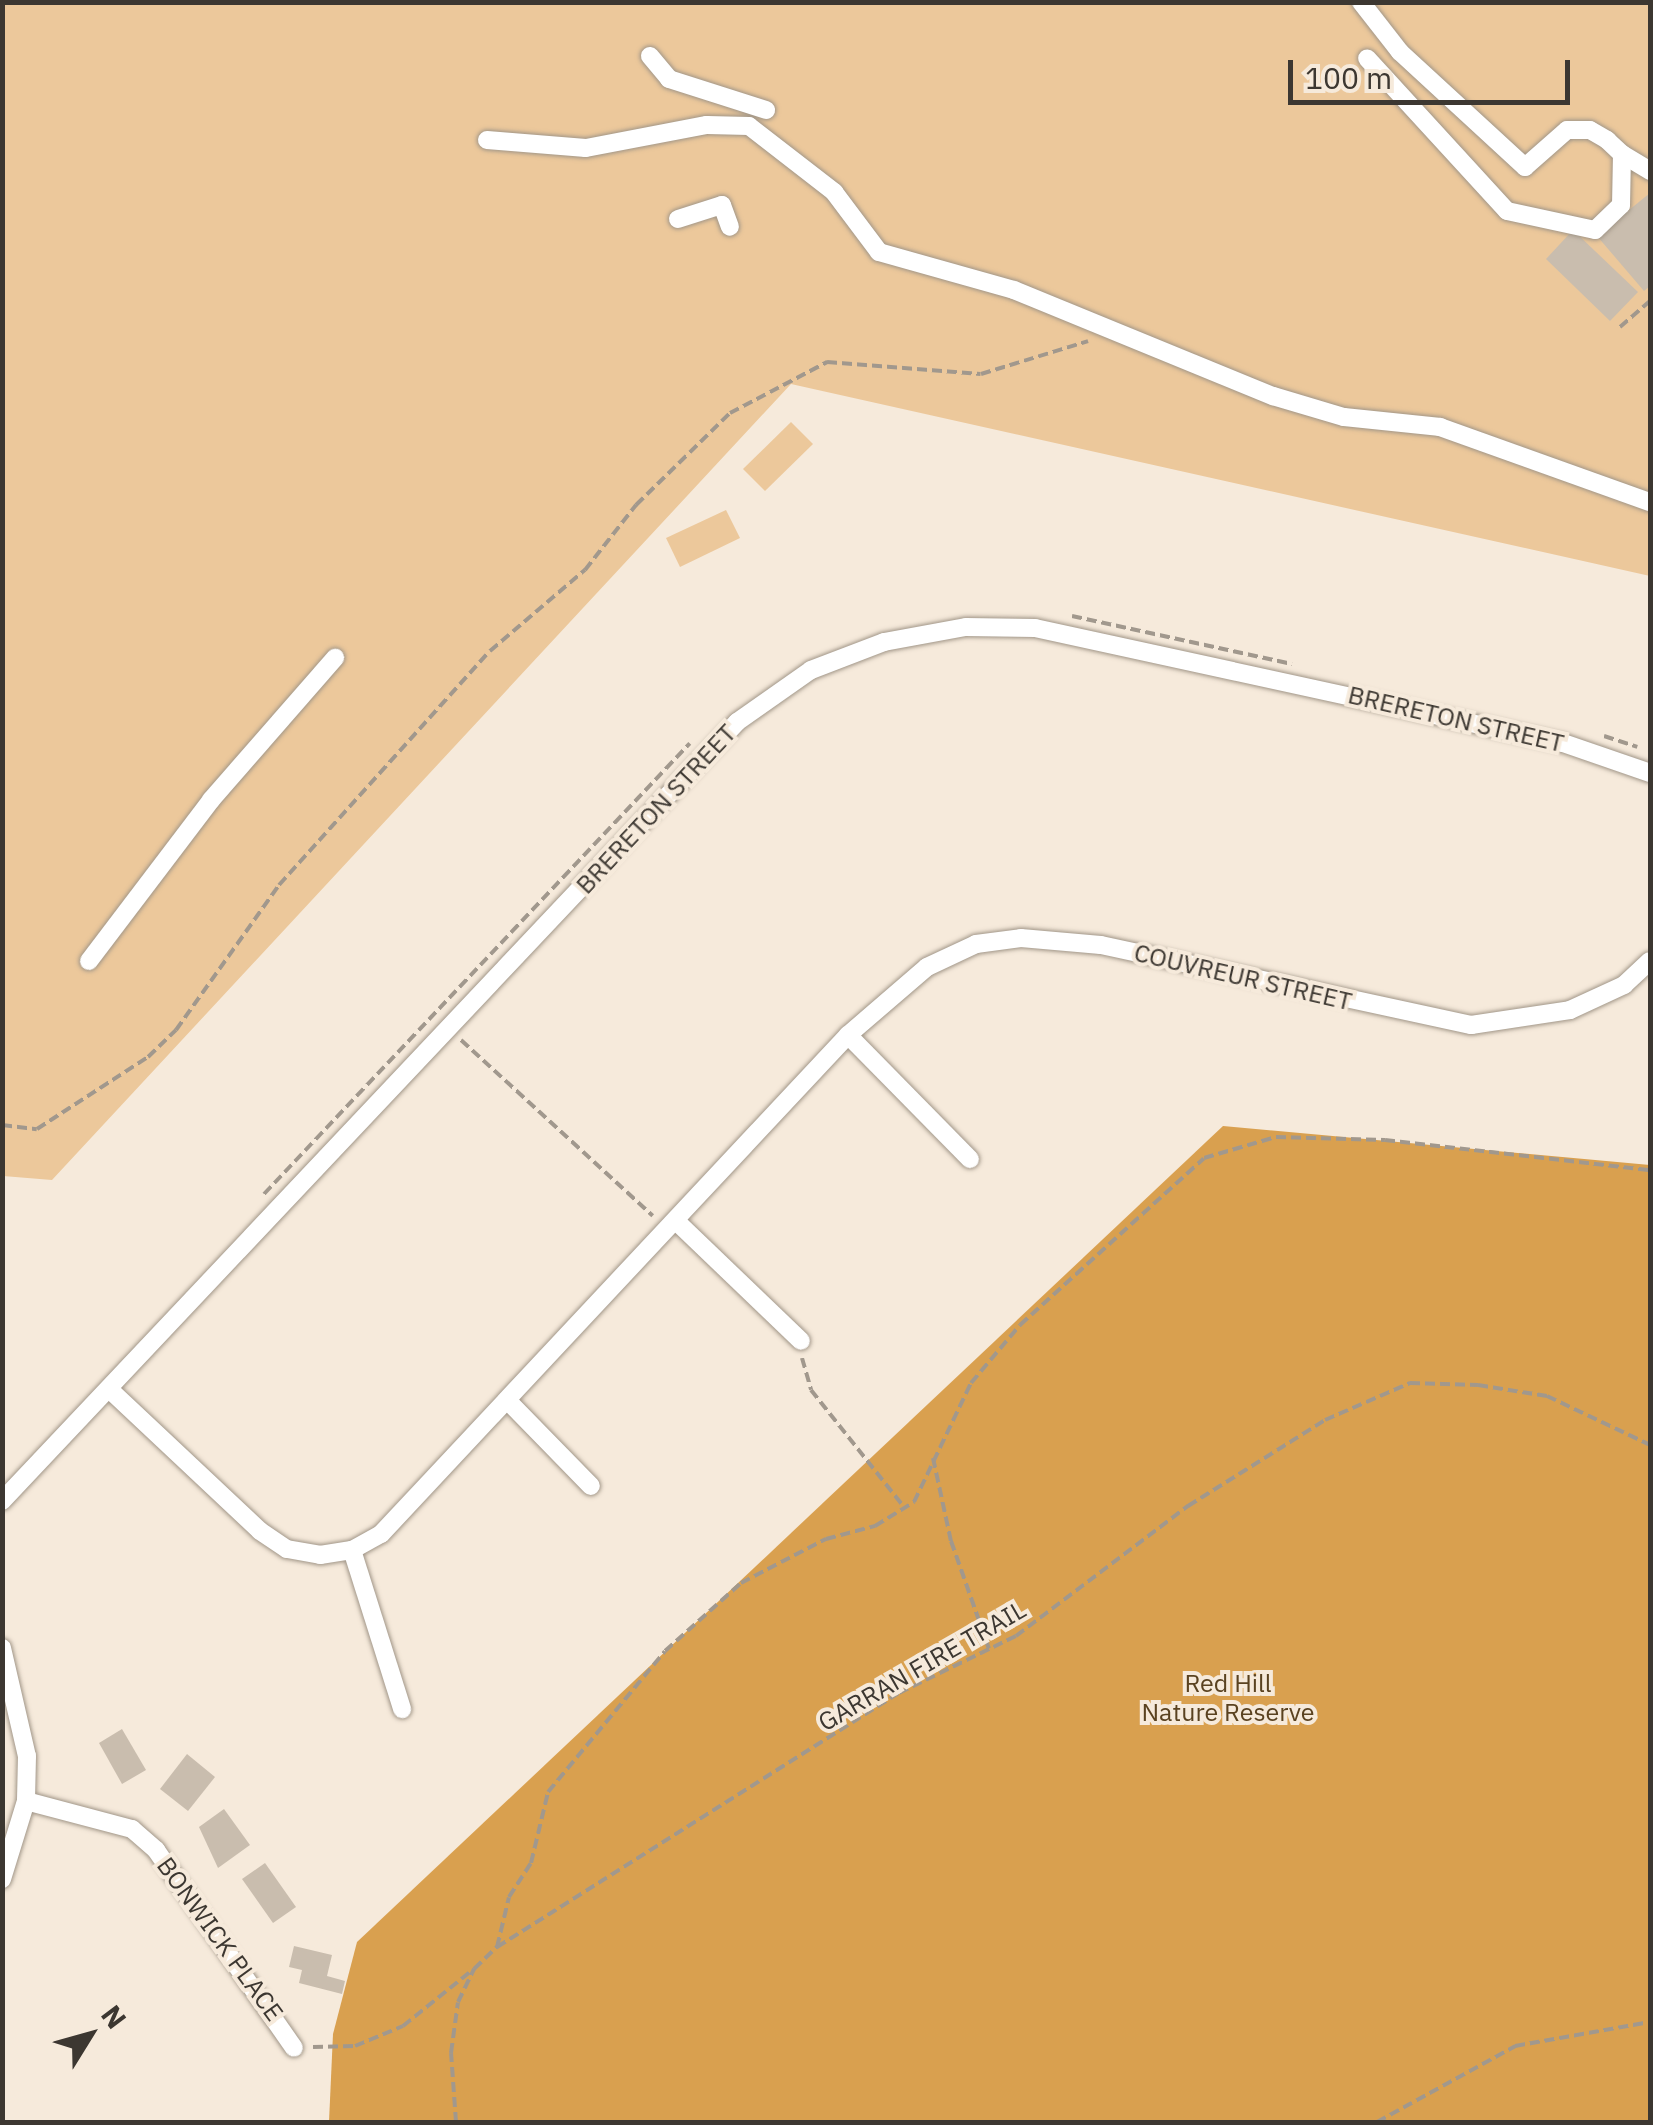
<!DOCTYPE html>
<style>
body{margin:0}
#map{position:relative;width:1653px;height:2125px;overflow:hidden;background:#f6eadb;font-family:"IBM Plex Sans",sans-serif}
div>[style]{position:absolute}
[style*='--x']{left:calc(var(--x)*1px);top:calc(var(--y)*1px);width:calc(var(--w)*1px);rotate:calc(var(--a)*1deg)}
.green>*{inset:0;background:#ecc89b}
.forest>*{inset:0;background:#d9a04f}
.building>*{inset:0;background:#c9bdae}
.path>*{height:4px;margin-top:-2px;transform-origin:0;background:repeating-linear-gradient(90deg,#a1988d 0 10px,transparent 0 15px)}
.roads{filter:drop-shadow(0 0 2px #a19688) drop-shadow(0 0 2px #a19688)}
.minor>*{height:18px;margin:-9px;padding:0 9px;transform-origin:9px;border-radius:9px;background:#fff}
span{translate:-50% -50%;white-space:nowrap;text-align:center;line-height:1.15;-webkit-text-stroke:8px #f6eadb;paint-order:stroke}
.street-label{font-size:25px;color:#3c3731}
.park-label{font-size:25px;color:#5a4220}
.frame{position:absolute;inset:0;border:5px solid #3c3731;pointer-events:none}
.north{position:absolute;left:40px;top:1985px;width:100px;height:100px;-webkit-text-stroke:8px #f6eadb;paint-order:stroke;rotate:53deg;font-size:28px;font-weight:700;line-height:40px;text-align:center;color:#3c3731}
.north::after{content:'';display:block;margin:auto;width:35px;height:45px;background:#3c3731;clip-path:polygon(50% 0,100% 100%,50% 72%,0 100%)}
.scale{position:absolute;left:1288px;top:60px;width:282px;height:45px;box-sizing:border-box;border:5px solid #3c3731;border-top:0;padding-left:12px;font-size:30px;line-height:35px;white-space:nowrap;color:#3c3731;-webkit-text-stroke:8px #f6eadb;paint-order:stroke}
</style>
<div id="map">
<div class="green">
<i style="clip-path:polygon(2px 3px,1650px 3px,1650px 576px,791px 384px,52px 1180px,3px 1176px)"></i>
<i style="clip-path:polygon(791px 422px,813px 444px,765px 491px,743px 469px)"></i>
<i style="clip-path:polygon(726px 510px,740px 538px,680px 567px,666px 538px)"></i>
</div>
<div class="forest">
<i style="clip-path:polygon(1223px 1126px,1650px 1165px,1650px 2122px,329px 2122px,333px 2034px,357px 1942px)"></i>
</div>
<div class="building">
<i style="clip-path:polygon(1650px 193px,1650px 286px,1644px 291px,1597px 236px)"></i>
<i style="clip-path:polygon(1573px 230px,1638px 292px,1610px 321px,1546px 259px)"></i>
<i style="clip-path:polygon(122px 1729px,146px 1770px,122px 1784px,99px 1743px)"></i>
<i style="clip-path:polygon(187px 1754px,215px 1777px,188px 1811px,160px 1789px)"></i>
<i style="clip-path:polygon(224px 1809px,250px 1845px,218px 1868px,199px 1827px)"></i>
<i style="clip-path:polygon(265px 1863px,296px 1907px,273px 1923px,242px 1879px)"></i>
<i style="clip-path:polygon(294px 1946px,332px 1955px,327px 1976px,345px 1981px,342px 1994px,299px 1983px,302px 1970px,289px 1967px)"></i>
</div>
<div class="path">
<i style="--x:1620;--y:327;--w:40;--a:-41"></i>
<i style="--x:1072;--y:616;--w:225;--a:12.3"></i>
<i style="--x:1604;--y:736;--w:35;--a:18"></i>
<i style="--x:461;--y:1040;--w:260;--a:42.5"></i>
<i style="--x:2;--y:1125;--w:35;--a:7"></i>
<i style="--x:37;--y:1129;--w:132;--a:-33"></i>
<i style="--x:148;--y:1057;--w:39;--a:-44"></i>
<i style="--x:176;--y:1030;--w:178;--a:-54.6"></i>
<i style="--x:279;--y:885;--w:315;--a:-48"></i>
<i style="--x:490;--y:651;--w:125;--a:-40.5"></i>
<i style="--x:585;--y:570;--w:83;--a:-51.9"></i>
<i style="--x:636;--y:505;--w:132;--a:-44.4"></i>
<i style="--x:730;--y:413;--w:110;--a:-27.7"></i>
<i style="--x:827;--y:362;--w:154;--a:4.5"></i>
<i style="--x:981;--y:374;--w:112;--a:-17.1"></i>
<i style="--x:264;--y:1194;--w:620;--a:-46.63"></i>
<i style="--x:802;--y:1358;--w:33;--a:74"></i>
<i style="--x:811;--y:1390;--w:151;--a:51.5"></i>
<i style="--x:933;--y:1458;--w:85;--a:77.8"></i>
<i style="--x:951;--y:1541;--w:114;--a:70.6"></i>
<i style="--x:497;--y:1947;--w:51;--a:-76.5"></i>
<i style="--x:509;--y:1897;--w:40;--a:-57.1"></i>
<i style="--x:531;--y:1863;--w:73;--a:-76.5"></i>
<i style="--x:548;--y:1792;--w:183;--a:-50.3"></i>
<i style="--x:665;--y:1651;--w:102;--a:-41.8"></i>
<i style="--x:741;--y:1583;--w:96;--a:-27.4"></i>
<i style="--x:826;--y:1539;--w:51;--a:-14.9"></i>
<i style="--x:875;--y:1526;--w:46;--a:-31.6"></i>
<i style="--x:914;--y:1502;--w:132;--a:-64.4"></i>
<i style="--x:971;--y:1383;--w:76;--a:-49.8"></i>
<i style="--x:1020;--y:1325;--w:248;--a:-42.2"></i>
<i style="--x:1204;--y:1158;--w:75;--a:-16.3"></i>
<i style="--x:1276;--y:1137;--w:109;--a:1.6"></i>
<i style="--x:1385;--y:1140;--w:267;--a:6.5"></i>
<i style="--x:313;--y:2047;--w:42;--a:-1.4"></i>
<i style="--x:355;--y:2046;--w:52;--a:-22.6"></i>
<i style="--x:403;--y:2026;--w:86;--a:-38.9"></i>
<i style="--x:456;--y:2122;--w:69;--a:-94.1"></i>
<i style="--x:451;--y:2053;--w:51;--a:-82.2"></i>
<i style="--x:458;--y:2002;--w:37;--a:-64"></i>
<i style="--x:474;--y:1969;--w:32;--a:-44"></i>
<i style="--x:497;--y:1947;--w:476;--a:-32.3"></i>
<i style="--x:899;--y:1693;--w:130;--a:-26"></i>
<i style="--x:1016;--y:1636;--w:216;--a:-37.1"></i>
<i style="--x:1188;--y:1506;--w:162;--a:-32.1"></i>
<i style="--x:1325;--y:1420;--w:93;--a:-23.5"></i>
<i style="--x:1410;--y:1383;--w:68;--a:1.7"></i>
<i style="--x:1478;--y:1385;--w:70;--a:9.1"></i>
<i style="--x:1547;--y:1396;--w:114;--a:25.4"></i>
<i style="--x:1377;--y:2122;--w:158;--a:-28.8"></i>
<i style="--x:1515;--y:2046;--w:137;--a:-10.1"></i>
</div>
<div class="roads">
<div class="minor">
<i style="--x:1361;--y:2;--w:63;--a:52"></i>
<i style="--x:1400;--y:52;--w:170;--a:42.6"></i>
<i style="--x:1525;--y:167;--w:56;--a:-41.4"></i>
<i style="--x:1567;--y:130;--w:23;--a:0"></i>
<i style="--x:1590;--y:130;--w:20;--a:30"></i>
<i style="--x:1607;--y:140;--w:21;--a:43"></i>
<i style="--x:1622;--y:154;--w:51;--a:91.1"></i>
<i style="--x:1621;--y:205;--w:36;--a:136"></i>
<i style="--x:1595;--y:230;--w:90;--a:-167.8"></i>
<i style="--x:1507;--y:211;--w:207;--a:-132.5"></i>
<i style="--x:650;--y:56;--w:30;--a:50"></i>
<i style="--x:669;--y:79;--w:102;--a:17.7"></i>
<i style="--x:487;--y:140;--w:99;--a:4.6"></i>
<i style="--x:586;--y:148;--w:123;--a:-10.8"></i>
<i style="--x:707;--y:125;--w:42;--a:1.4"></i>
<i style="--x:749;--y:126;--w:108;--a:37.8"></i>
<i style="--x:834;--y:192;--w:75;--a:53.1"></i>
<i style="--x:879;--y:252;--w:140;--a:15.7"></i>
<i style="--x:1014;--y:290;--w:280;--a:22.3"></i>
<i style="--x:1273;--y:396;--w:74;--a:16.5"></i>
<i style="--x:1344;--y:417;--w:97;--a:5.9"></i>
<i style="--x:1440;--y:427;--w:223;--a:19.7"></i>
<i style="--x:1622;--y:154;--w:33;--a:31"></i>
<i style="--x:678;--y:219;--w:46;--a:-17.7"></i>
<i style="--x:722;--y:205;--w:23;--a:70"></i>
<i style="--x:89;--y:961;--w:202;--a:-52.8"></i>
<i style="--x:211;--y:800;--w:189;--a:-48.9"></i>
<i style="--x:848;--y:1035;--w:174;--a:45.5"></i>
<i style="--x:676;--y:1221;--w:173;--a:43.8"></i>
<i style="--x:109;--y:1389;--w:207;--a:43.2"></i>
<i style="--x:260;--y:1531;--w:32;--a:34"></i>
<i style="--x:287;--y:1549;--w:34;--a:10"></i>
<i style="--x:320;--y:1555;--w:32;--a:-9"></i>
<i style="--x:352;--y:1550;--w:33;--a:-29"></i>
<i style="--x:381;--y:1534;--w:683;--a:-46.9"></i>
<i style="--x:848;--y:1035;--w:104;--a:-40.7"></i>
<i style="--x:927;--y:967;--w:54;--a:-25.1"></i>
<i style="--x:976;--y:944;--w:45;--a:-7.6"></i>
<i style="--x:1021;--y:938;--w:80;--a:5"></i>
<i style="--x:1101;--y:945;--w:379;--a:12.2"></i>
<i style="--x:1471;--y:1025;--w:100;--a:-8.6"></i>
<i style="--x:1570;--y:1010;--w:60;--a:-24.8"></i>
<i style="--x:1624;--y:985;--w:35;--a:-43"></i>
<i style="--x:507;--y:1400;--w:120;--a:45.7"></i>
<i style="--x:2;--y:1501;--w:1071;--a:-46.66"></i>
<i style="--x:737;--y:722;--w:90;--a:-35.1"></i>
<i style="--x:811;--y:670;--w:78;--a:-21"></i>
<i style="--x:884;--y:642;--w:83;--a:-10.4"></i>
<i style="--x:966;--y:627;--w:69;--a:0.8"></i>
<i style="--x:1035;--y:628;--w:540;--a:12.29"></i>
<i style="--x:1563;--y:743;--w:92;--a:19"></i>
<i style="--x:352;--y:1550;--w:167;--a:72.5"></i>
<i style="--x:2;--y:1648;--w:111;--a:77"></i>
<i style="--x:27;--y:1756;--w:45;--a:91.3"></i>
<i style="--x:26;--y:1801;--w:82;--a:107.1"></i>
<i style="--x:26;--y:1801;--w:110;--a:14.8"></i>
<i style="--x:132;--y:1829;--w:32;--a:41"></i>
<i style="--x:156;--y:1850;--w:241;--a:55.1"></i>
</div>
</div>
<div class="street-label">
<span style="left:1456px;top:719px;rotate:13deg">BRERETON STREET</span>
<span style="left:656px;top:809px;rotate:-47deg">BRERETON STREET</span>
<span style="left:1243px;top:977px;rotate:13deg">COUVREUR STREET</span>
<span style="left:922px;top:1666px;rotate:-30deg">GARRAN FIRE TRAIL</span>
<span style="left:220px;top:1939px;rotate:54deg">BONWICK PLACE</span>
</div>
<div class="park-label">
<span style="left:1228px;top:1698px">Red Hill<br>Nature Reserve</span>
</div>
<div class="frame"></div>
<div class="north">N</div>
<div class="scale">100 m</div>
</div>
